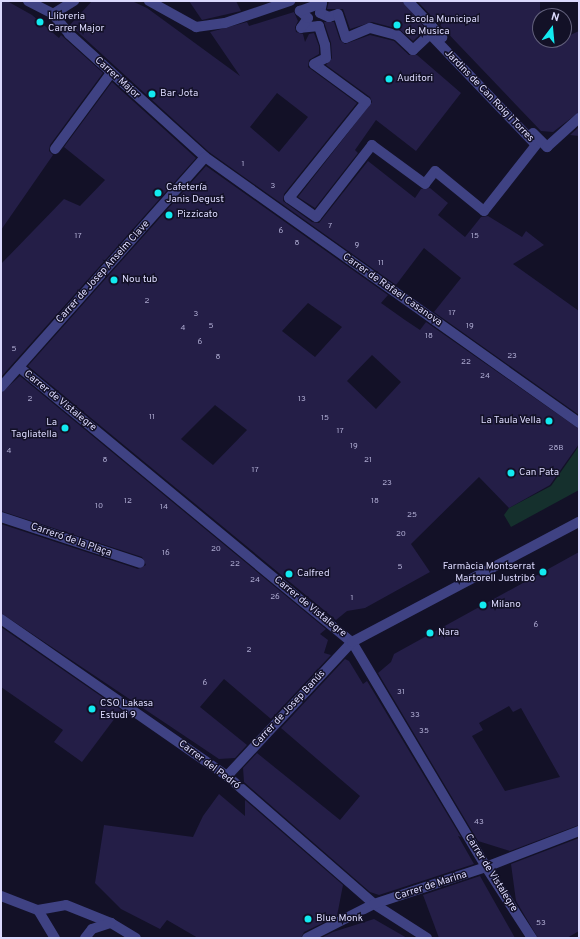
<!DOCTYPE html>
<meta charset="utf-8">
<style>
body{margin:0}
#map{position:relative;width:580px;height:939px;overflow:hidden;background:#131127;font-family:Overpass,sans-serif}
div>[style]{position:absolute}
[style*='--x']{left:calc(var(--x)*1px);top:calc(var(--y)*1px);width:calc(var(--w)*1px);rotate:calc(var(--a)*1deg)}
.green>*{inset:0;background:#15302d}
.building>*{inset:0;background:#241e47}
.minor>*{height:10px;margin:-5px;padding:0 5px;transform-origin:5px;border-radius:5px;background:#3f4283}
.dots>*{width:11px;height:11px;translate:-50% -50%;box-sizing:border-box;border:2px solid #131127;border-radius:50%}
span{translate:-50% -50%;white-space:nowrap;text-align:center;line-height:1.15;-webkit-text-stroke:3px #131127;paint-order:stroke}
.number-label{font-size:8px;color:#adaad0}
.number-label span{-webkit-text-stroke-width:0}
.poi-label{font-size:10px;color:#dbd9fd}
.left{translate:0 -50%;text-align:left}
.right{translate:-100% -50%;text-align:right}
.street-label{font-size:10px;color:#dbd9fd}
.frame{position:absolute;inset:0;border:2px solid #dbd9fd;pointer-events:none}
.north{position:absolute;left:532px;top:8px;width:40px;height:40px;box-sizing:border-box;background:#131127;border:1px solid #63617d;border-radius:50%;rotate:16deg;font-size:11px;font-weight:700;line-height:16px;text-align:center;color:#dbd9fd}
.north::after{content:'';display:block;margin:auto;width:14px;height:18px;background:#12eaf0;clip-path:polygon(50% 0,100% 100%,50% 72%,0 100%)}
</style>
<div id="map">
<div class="green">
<i style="clip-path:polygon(579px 446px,579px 490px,511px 527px,504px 515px,509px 508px,551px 486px)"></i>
</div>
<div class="building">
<i style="clip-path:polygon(1px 1px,7px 1px,32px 15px,59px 38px,61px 35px,103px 73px,50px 145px,49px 151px,53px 155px,1px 230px)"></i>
<i style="clip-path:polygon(evenodd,92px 1px,132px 1px,147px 8px,240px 76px,210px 32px,247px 22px,249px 26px,294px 12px,298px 21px,295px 27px,296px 32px,303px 34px,305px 42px,309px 34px,314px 33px,319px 46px,319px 54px,309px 60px,308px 67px,357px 103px,284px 194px,283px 201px,312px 222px,319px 223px,368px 161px,415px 198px,421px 189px,430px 188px,448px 203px,438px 215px,465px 237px,481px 217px,488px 216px,522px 237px,526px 231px,544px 245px,513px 264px,579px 311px,579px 415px,434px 312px,461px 278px,424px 248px,396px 285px,209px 152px,70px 25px,92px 1px,277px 93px,308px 117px,279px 152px,250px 127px,277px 93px)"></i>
<i style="clip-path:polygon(189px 1px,236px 1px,241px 11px,202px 20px)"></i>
<i style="clip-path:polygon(329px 1px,402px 1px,426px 29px,413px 41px,399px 29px,372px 22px,350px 29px,343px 9px,327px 9px)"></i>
<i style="clip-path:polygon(417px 1px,540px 1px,540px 10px,546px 16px,540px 16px,540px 40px,564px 40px,564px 34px,566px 37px,579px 31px,579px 112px,553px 132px,541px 131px)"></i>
<i style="clip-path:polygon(324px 22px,334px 22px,340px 40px,345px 44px,370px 35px,394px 41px,409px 55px,417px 55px,461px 93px,416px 151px,376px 120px,355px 150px,358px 153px,315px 208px,298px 197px,372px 102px,370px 97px,326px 65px,332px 58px,331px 43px)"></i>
<i style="clip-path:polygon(112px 82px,196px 158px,1px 377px,1px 264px,64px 199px,80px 206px,105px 180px,64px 147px)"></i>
<i style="clip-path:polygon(579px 127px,579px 136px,570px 135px)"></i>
<i style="clip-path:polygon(evenodd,206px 166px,388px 295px,381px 303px,405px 320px,420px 330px,426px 322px,579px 429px,579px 444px,550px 485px,509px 508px,479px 477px,411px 544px,430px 572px,365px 608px,347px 611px,336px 620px,28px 366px,206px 166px,308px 303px,342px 327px,315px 357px,282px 331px,308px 303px,206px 166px,372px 355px,401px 382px,376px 409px,347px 381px,372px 355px,206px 166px,215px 405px,247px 430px,213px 465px,181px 439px,215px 405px)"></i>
<i style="clip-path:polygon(20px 376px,326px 629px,320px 634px,328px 640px,324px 653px,331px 655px,271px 719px,224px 679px,200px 707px,247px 745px,235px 758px,219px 759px,1px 613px,1px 524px,138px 569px,146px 565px,142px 557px,1px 511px,1px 393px)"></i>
<i style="clip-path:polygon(evenodd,579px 552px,579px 825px,510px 851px,478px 841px,378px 673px,391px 662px,394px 654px,579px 552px,509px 706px,513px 712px,521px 708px,560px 777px,505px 791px,472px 736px,483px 730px,479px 723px,509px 706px)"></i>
<i style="clip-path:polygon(1px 627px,121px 710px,82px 762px,54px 742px,63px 730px,1px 687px)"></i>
<i style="clip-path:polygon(345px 659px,349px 661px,363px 684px,367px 681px,461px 837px,458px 836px,474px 864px,379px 895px,370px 892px,244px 782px,243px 768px,257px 753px,340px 820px,360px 796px,281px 728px)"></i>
<i style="clip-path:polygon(219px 794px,245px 816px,245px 800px,343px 885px,337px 916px,304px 932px,301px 938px,198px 938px,167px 920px,160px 929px,121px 909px,95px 883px,104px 825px,193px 837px,203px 816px)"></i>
<i style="clip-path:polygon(579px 838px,579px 931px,567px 938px,538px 938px,516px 901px,511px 864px)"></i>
<i style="clip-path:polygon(480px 876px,515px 938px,439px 938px,423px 895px)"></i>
<i style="clip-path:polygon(374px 919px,407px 938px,321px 938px,333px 932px)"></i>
</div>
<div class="minor">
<i style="--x:28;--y:1;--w:28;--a:27"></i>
<i style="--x:53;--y:14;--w:26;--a:51"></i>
<i style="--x:69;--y:34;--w:183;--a:42.1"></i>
<i style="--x:205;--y:157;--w:459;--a:35.4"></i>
<i style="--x:149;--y:1;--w:54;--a:29"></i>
<i style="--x:196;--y:27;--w:29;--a:-8"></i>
<i style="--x:225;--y:23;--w:69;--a:-18.7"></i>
<i style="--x:408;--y:1;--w:50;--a:46.6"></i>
<i style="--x:322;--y:3;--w:10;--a:101"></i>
<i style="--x:320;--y:13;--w:10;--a:24"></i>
<i style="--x:329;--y:17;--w:9;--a:-18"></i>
<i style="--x:338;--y:14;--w:25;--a:72"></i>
<i style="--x:346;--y:38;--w:26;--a:-23"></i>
<i style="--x:370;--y:28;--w:28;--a:15"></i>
<i style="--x:397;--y:35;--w:22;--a:43"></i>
<i style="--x:413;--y:50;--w:23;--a:-43"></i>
<i style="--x:430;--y:34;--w:153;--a:46.3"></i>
<i style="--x:536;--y:145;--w:84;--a:128.2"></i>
<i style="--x:484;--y:211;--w:63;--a:-140.8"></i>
<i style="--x:435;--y:171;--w:16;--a:128"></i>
<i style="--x:425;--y:184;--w:66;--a:-143.7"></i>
<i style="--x:372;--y:145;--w:91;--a:127.9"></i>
<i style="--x:316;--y:217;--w:33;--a:-145"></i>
<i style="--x:289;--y:198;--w:123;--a:-51.3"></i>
<i style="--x:366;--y:102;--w:64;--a:-143.8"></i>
<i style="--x:314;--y:64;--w:13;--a:-27"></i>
<i style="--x:326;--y:58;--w:13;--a:-94"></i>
<i style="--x:325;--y:45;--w:20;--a:-108"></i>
<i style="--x:319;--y:26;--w:18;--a:174"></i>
<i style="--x:301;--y:28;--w:12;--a:-55"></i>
<i style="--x:308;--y:18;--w:11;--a:-139"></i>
<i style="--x:300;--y:11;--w:23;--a:-20"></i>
<i style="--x:53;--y:14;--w:25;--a:-32"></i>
<i style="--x:533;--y:133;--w:20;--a:45"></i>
<i style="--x:547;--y:147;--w:43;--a:-42.2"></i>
<i style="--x:55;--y:149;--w:94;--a:-53.6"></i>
<i style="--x:19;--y:367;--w:432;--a:39.6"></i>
<i style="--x:352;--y:642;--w:262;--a:59.2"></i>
<i style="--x:486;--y:867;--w:85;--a:57.1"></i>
<i style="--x:1;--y:387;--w:307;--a:-48.4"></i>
<i style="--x:1;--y:517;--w:146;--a:18.3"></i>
<i style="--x:1;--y:619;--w:275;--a:34.8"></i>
<i style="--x:227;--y:776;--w:195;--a:41"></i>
<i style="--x:374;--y:904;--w:63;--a:32.7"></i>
<i style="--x:227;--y:776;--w:183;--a:-47"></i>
<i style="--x:352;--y:642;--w:257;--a:-27.9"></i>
<i style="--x:1;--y:896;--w:40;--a:21"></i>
<i style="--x:38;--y:910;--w:28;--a:-10"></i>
<i style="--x:66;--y:905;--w:48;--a:21.8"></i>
<i style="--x:111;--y:923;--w:29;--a:31"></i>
<i style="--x:38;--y:910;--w:33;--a:59"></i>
<i style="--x:85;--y:938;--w:11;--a:-52"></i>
<i style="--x:92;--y:929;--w:20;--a:-18"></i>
<i style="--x:307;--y:938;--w:75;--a:-26.9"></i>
<i style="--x:374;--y:904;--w:118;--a:-18.3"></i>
<i style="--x:486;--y:867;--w:100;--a:-21.2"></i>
</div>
<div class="dots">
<i style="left:40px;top:22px;background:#12eaf0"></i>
<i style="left:397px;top:25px;background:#12eaf0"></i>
<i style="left:389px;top:79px;background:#12eaf0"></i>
<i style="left:152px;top:94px;background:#12eaf0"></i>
<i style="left:158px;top:193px;background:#12eaf0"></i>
<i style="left:169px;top:215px;background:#12eaf0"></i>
<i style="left:114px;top:280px;background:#12eaf0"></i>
<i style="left:549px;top:421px;background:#12eaf0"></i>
<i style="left:65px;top:428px;background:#12eaf0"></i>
<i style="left:511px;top:473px;background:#12eaf0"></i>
<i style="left:543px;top:572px;background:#12eaf0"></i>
<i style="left:289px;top:574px;background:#12eaf0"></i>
<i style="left:483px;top:605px;background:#12eaf0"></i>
<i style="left:430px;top:633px;background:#12eaf0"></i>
<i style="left:92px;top:709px;background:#12eaf0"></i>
<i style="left:308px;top:919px;background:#12eaf0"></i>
</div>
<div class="number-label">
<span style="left:243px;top:165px">1</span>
<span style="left:273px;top:187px">3</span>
<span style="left:330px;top:227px">7</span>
<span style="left:281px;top:232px">6</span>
<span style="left:78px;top:237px">17</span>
<span style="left:475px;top:237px">15</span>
<span style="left:297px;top:244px">8</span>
<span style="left:357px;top:246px">9</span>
<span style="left:381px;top:264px">11</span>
<span style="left:147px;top:302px">2</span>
<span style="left:452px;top:314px">17</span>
<span style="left:196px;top:315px">3</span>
<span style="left:211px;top:327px">5</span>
<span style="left:470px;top:327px">19</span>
<span style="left:183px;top:329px">4</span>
<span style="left:429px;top:337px">18</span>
<span style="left:200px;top:343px">6</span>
<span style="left:14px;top:350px">5</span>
<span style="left:512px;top:357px">23</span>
<span style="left:218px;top:358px">8</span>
<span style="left:466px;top:363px">22</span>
<span style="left:485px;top:377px">24</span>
<span style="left:30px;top:400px">2</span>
<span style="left:302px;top:400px">13</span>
<span style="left:152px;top:418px">11</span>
<span style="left:325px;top:419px">15</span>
<span style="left:340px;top:432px">17</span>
<span style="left:354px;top:447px">19</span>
<span style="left:556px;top:449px">28B</span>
<span style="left:9px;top:452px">4</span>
<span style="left:105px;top:461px">8</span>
<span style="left:368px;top:461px">21</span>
<span style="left:255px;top:471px">17</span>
<span style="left:387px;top:484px">23</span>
<span style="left:128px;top:502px">12</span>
<span style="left:375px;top:502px">18</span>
<span style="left:99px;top:507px">10</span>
<span style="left:164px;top:508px">14</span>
<span style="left:412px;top:516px">25</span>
<span style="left:401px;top:535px">20</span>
<span style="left:216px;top:550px">20</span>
<span style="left:166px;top:554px">16</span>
<span style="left:235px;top:565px">22</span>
<span style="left:400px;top:568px">5</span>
<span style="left:255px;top:581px">24</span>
<span style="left:275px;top:598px">26</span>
<span style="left:352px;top:599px">1</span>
<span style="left:536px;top:626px">6</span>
<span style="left:249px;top:651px">2</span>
<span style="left:205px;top:684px">6</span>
<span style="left:401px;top:693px">31</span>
<span style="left:415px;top:716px">33</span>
<span style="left:424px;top:732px">35</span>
<span style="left:479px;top:823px">43</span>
<span style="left:541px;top:924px">53</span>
</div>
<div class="poi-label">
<span class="left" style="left:48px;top:22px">Llibreria<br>Carrer Major</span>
<span class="left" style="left:405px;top:25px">Escola Municipal<br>de Musica</span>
<span class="left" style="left:397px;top:79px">Auditori</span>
<span class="left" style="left:160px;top:94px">Bar Jota</span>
<span class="left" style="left:166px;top:193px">Cafetería<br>Janis Degust</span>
<span class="left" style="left:177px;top:215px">Pizzicato</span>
<span class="left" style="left:122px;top:280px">Nou tub</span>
<span class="right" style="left:541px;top:421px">La Taula Vella</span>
<span class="right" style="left:57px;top:428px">La<br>Tagliatella</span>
<span class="left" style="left:519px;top:473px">Can Pata</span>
<span class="right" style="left:535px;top:572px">Farmàcia Montserrat<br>Martorell Justribó</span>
<span class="left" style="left:297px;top:574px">Calfred</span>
<span class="left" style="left:491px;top:605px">Milano</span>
<span class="left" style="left:438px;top:633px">Nara</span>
<span class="left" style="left:100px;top:709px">CSO Lakasa<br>Estudi 9</span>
<span class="left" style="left:316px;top:919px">Blue Monk</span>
</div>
<div class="street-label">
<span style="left:117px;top:78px;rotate:42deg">Carrer Major</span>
<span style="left:489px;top:96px;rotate:46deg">Jardins de Can Roig i Torres</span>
<span style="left:103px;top:272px;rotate:-48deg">Carrer de Josep Anselm Clave</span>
<span style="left:392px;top:290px;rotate:35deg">Carrer de Rafael Casanova</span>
<span style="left:60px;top:401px;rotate:39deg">Carrer de Vistalegre</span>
<span style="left:71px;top:540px;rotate:19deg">Carreró de la Plaça</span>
<span style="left:310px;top:607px;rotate:39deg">Carrer de Vistalegre</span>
<span style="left:289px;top:709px;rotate:-47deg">Carrer de Josep Banús</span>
<span style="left:209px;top:765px;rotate:37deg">Carrer del Pedró</span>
<span style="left:491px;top:873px;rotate:58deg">Carrer de Vistalegre</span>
<span style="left:431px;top:886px;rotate:-18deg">Carrer de Marina</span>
</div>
<div class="frame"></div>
<div class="north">N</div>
</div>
